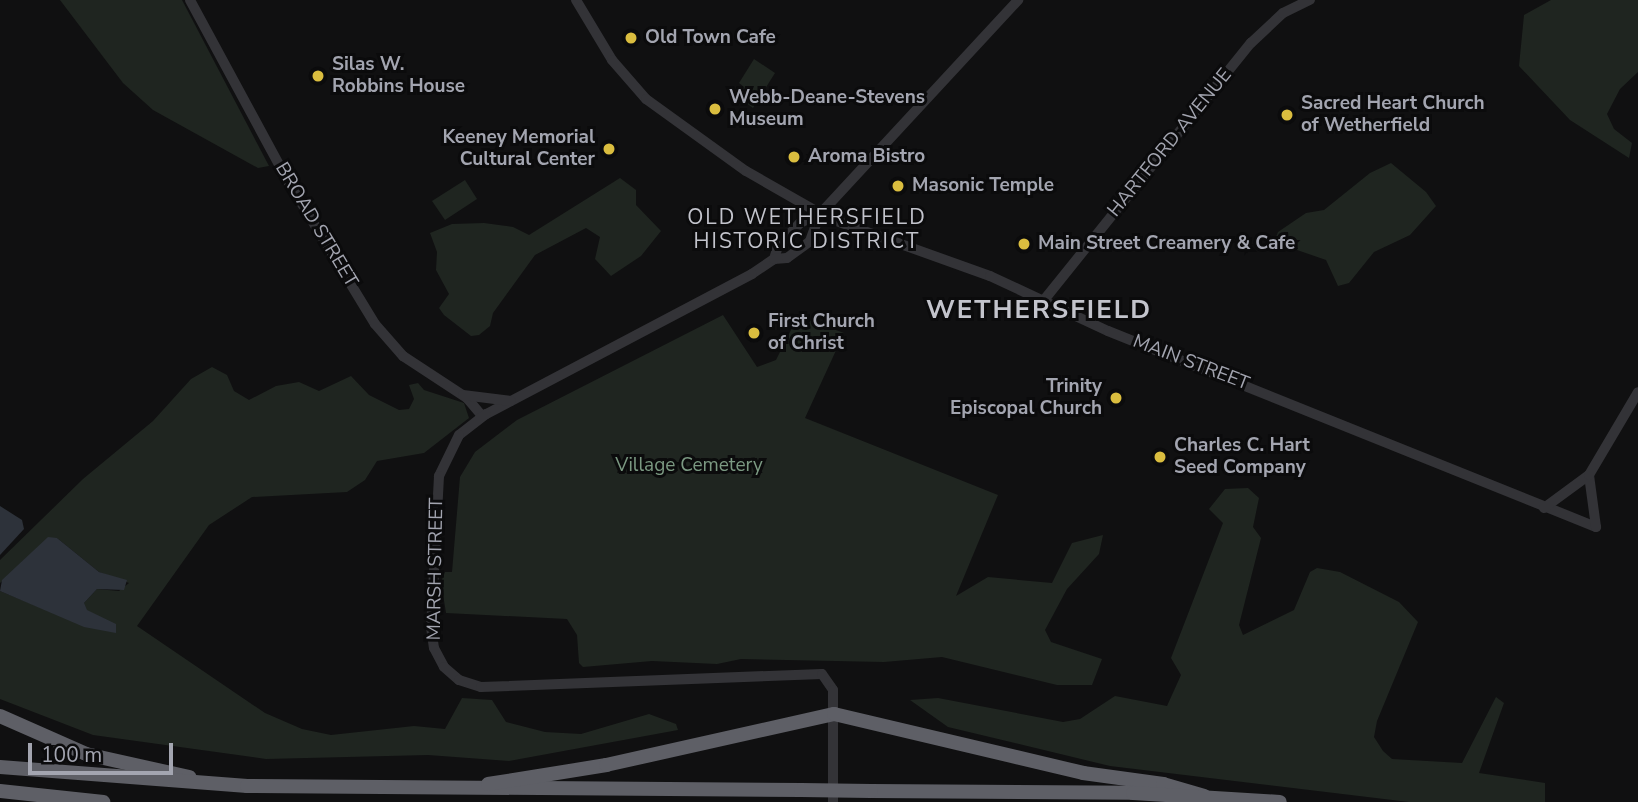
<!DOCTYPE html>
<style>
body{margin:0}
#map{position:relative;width:1638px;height:802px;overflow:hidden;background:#101011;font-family:"Nunito Sans",sans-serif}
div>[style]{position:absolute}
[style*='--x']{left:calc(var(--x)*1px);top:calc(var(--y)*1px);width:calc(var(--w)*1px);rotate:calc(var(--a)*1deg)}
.green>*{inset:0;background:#1f2520}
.water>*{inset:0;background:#2d323a}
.tertiary>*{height:10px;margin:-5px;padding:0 5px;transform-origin:5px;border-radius:5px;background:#333337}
.motorway>*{height:14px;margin:-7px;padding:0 7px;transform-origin:7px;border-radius:7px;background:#5e5f66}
.motorway-bridge>*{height:14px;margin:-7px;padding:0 7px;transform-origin:7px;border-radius:7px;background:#5e5f66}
.dots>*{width:19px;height:19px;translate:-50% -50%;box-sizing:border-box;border:4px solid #0b0b0c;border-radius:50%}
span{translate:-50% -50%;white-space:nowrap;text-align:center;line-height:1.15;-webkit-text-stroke:6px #0b0b0c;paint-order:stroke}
.poi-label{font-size:19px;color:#a3a5b0;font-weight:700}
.left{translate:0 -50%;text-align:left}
.right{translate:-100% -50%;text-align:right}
.street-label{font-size:19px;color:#a3a5b0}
.park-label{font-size:19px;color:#7b9982}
.neighbourhood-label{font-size:21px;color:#c3c4cc;letter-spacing:2px}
.district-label{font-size:26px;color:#c3c4cc;font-weight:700;letter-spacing:2px}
.scale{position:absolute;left:28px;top:743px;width:145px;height:32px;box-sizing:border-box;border:4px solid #a3a5b0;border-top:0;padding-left:9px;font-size:21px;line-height:24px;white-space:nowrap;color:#a3a5b0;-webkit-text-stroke:5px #0b0b0c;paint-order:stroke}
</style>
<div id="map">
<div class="green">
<i style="clip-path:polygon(60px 0,182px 0,269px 166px,258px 168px,153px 110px,123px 83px)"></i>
<i style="clip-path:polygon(1551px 0,1638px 0,1638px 72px,1620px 89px,1607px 114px,1614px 129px,1632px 143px,1629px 158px,1570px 120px,1519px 66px,1524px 15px)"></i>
<i style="clip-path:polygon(754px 59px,775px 73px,753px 108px,738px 97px,744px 87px,739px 83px)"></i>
<i style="clip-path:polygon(1391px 163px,1426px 192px,1436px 206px,1410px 235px,1374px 252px,1349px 283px,1338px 286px,1326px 260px,1274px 242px,1278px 232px,1306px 213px,1324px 210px,1370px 173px)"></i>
<i style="clip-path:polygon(620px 178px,636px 190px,636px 205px,661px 231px,641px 256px,611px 276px,595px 259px,600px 237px,586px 228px,535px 255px,493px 313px,490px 326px,479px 335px,471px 336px,444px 315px,439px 308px,449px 294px,436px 270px,437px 252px,430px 233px,452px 224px,484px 223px,513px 227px,529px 235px)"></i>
<i style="clip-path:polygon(465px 180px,477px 199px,445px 220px,432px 201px)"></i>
<i style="clip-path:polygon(723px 315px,757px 367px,776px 360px,798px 316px,844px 333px,805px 418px,998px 495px,956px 596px,988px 577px,1052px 583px,1072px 543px,1103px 535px,1099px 554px,1067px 589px,1045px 630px,1051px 642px,1102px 659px,1092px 685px,1057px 685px,942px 657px,884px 662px,741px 659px,717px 664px,652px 661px,583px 667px,579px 663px,577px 635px,567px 619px,446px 613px,441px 582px,445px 572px,452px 572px,460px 477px,475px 452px,517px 420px)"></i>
<i style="clip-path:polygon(212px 367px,227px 375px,234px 391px,249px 400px,276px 386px,299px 382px,319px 391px,351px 376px,369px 395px,399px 410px,409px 409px,414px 399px,409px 385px,418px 383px,424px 390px,464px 403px,469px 418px,424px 453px,377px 461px,365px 480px,347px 492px,252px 497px,209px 525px,137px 626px,265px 713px,302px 729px,331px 735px,414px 726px,445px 729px,462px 698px,492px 700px,506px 722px,545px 732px,581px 734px,649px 714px,676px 724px,678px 730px,509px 761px,428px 755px,266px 759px,93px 735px,0 699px,0 591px,56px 614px,84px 603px,97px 589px,119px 591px,129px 583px,99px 572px,57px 538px,0 583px,0 560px,83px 479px,153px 421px,191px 379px)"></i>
<i style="clip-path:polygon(1248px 488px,1259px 498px,1253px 527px,1261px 538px,1239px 625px,1243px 635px,1294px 610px,1310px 572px,1317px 568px,1340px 572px,1399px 602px,1418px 622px,1377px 721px,1374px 737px,1383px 751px,1392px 759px,1462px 763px,1496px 697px,1504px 703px,1479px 773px,1545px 783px,1545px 802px,1409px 802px,1110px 766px,948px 727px,910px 700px,938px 698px,1063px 722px,1080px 719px,1115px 696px,1167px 706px,1181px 675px,1171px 658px,1223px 523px,1209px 509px,1225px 489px)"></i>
</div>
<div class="water">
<i style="clip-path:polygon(0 506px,22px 520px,24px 529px,0 555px)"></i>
<i style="clip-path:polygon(48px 537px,57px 538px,99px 572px,127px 580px,124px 590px,97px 589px,84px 603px,87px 610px,116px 624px,116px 633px,84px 627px,0 591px,2px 580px)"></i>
</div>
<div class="tertiary">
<i style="--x:190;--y:0;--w:206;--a:61.6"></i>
<i style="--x:288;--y:181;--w:167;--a:58.7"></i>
<i style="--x:375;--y:324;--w:43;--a:48.8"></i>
<i style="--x:403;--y:356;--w:77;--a:33.3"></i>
<i style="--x:467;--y:398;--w:23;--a:50"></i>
<i style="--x:576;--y:0;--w:70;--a:59"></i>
<i style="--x:612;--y:60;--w:52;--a:48.9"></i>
<i style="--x:646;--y:99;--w:123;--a:35.8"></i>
<i style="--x:746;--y:171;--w:95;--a:29.8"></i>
<i style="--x:828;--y:218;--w:172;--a:19.7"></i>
<i style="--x:990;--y:276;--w:130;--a:25"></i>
<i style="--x:1108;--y:331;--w:526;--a:21.88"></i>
<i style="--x:1596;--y:527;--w:52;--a:-97.7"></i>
<i style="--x:819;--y:214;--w:21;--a:155"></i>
<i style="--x:800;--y:223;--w:32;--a:134"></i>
<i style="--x:778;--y:246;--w:14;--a:107"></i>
<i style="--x:774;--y:259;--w:27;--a:146"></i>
<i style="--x:752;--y:274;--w:301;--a:152.2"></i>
<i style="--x:486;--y:414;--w:34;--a:142"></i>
<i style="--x:459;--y:435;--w:46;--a:116"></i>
<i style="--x:439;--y:476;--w:151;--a:93"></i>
<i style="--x:431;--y:627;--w:21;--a:82"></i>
<i style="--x:434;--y:648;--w:21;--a:62"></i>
<i style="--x:444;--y:667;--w:20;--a:41"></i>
<i style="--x:459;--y:680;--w:23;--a:18"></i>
<i style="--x:481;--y:687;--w:341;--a:-2.2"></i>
<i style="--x:822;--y:674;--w:19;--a:55"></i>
<i style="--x:833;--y:690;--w:112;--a:90"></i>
<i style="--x:820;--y:214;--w:292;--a:-47.2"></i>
<i style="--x:774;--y:259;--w:13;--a:-4"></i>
<i style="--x:787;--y:258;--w:29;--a:-36"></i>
<i style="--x:810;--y:241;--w:29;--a:-70"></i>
<i style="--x:1044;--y:300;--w:330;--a:-51.2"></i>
<i style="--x:1251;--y:43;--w:44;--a:-43.2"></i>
<i style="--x:1283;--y:13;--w:30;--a:-26"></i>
<i style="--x:463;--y:395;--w:48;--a:7.1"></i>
<i style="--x:1544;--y:508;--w:56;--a:-36.3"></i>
<i style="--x:1589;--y:475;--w:96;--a:-59.4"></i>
</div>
<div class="motorway">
<i style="--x:0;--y:716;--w:94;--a:23.8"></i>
<i style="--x:86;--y:754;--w:106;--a:12.6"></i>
<i style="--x:0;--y:767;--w:248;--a:4.4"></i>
<i style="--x:247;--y:786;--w:554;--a:0.41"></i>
<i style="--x:488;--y:784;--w:120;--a:-9.1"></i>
<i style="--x:606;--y:765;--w:234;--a:-12.6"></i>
<i style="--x:834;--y:714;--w:256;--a:13.3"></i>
<i style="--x:1083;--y:773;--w:81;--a:7.8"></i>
<i style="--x:1163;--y:784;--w:43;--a:16.3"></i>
<i style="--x:0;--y:791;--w:104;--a:6.1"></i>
<i style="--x:871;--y:791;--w:262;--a:0.4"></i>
<i style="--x:1133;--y:793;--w:147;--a:3.5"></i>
</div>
<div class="motorway-bridge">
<i style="--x:801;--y:790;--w:70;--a:0.8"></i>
</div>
<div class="dots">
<i style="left:631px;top:38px;background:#dabd3f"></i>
<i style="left:318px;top:76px;background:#dabd3f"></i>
<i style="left:715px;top:109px;background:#dabd3f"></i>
<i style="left:1287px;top:115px;background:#dabd3f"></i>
<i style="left:609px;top:149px;background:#dabd3f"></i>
<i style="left:794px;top:157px;background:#dabd3f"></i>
<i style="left:898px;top:186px;background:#dabd3f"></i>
<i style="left:1024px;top:244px;background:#dabd3f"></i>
<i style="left:754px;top:333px;background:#dabd3f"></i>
<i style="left:1116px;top:398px;background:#dabd3f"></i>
<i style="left:1160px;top:457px;background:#dabd3f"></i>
</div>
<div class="poi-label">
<span class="left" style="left:645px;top:38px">Old Town Cafe</span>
<span class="left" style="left:332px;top:76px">Silas W.<br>Robbins House</span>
<span class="left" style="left:729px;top:109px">Webb-Deane-Stevens<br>Museum</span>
<span class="left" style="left:1301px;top:115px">Sacred Heart Church<br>of Wetherfield</span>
<span class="right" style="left:595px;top:149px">Keeney Memorial<br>Cultural Center</span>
<span class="left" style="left:808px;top:157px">Aroma Bistro</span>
<span class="left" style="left:912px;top:186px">Masonic Temple</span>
<span class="left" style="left:1038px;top:244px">Main Street Creamery &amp; Cafe</span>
<span class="left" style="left:768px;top:333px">First Church<br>of Christ</span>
<span class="right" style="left:1102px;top:398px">Trinity<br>Episcopal Church</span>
<span class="left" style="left:1174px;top:457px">Charles C. Hart<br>Seed Company</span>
</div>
<div class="street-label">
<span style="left:1170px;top:143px;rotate:-51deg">HARTFORD AVENUE</span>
<span style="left:316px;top:225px;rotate:59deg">BROAD STREET</span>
<span style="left:1191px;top:363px;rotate:21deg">MAIN STREET</span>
<span style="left:436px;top:569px;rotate:-89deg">MARSH STREET</span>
</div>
<div class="park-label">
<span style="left:689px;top:466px">Village Cemetery</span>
</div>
<div class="neighbourhood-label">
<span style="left:807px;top:229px">OLD WETHERSFIELD<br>HISTORIC DISTRICT</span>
</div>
<div class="district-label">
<span style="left:1039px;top:310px">WETHERSFIELD</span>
</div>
<div class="scale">100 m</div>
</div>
